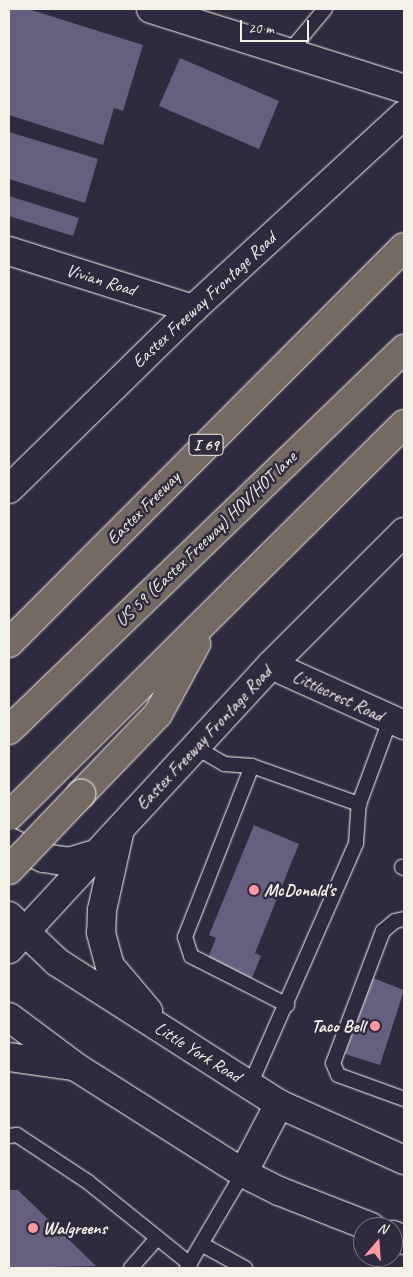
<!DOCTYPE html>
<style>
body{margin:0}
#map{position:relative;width:413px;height:1277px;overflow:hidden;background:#2f2a3d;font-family:Caveat,sans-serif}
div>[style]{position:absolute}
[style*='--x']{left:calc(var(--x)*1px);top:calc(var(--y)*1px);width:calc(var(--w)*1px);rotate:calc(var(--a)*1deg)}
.building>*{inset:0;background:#665f7d}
.roads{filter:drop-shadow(0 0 1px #f4f1e8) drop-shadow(0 0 1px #f4f1e8)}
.lane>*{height:14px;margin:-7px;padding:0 7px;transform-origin:7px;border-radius:7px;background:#2f2a3d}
.street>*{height:28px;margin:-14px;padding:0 14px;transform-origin:14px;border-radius:14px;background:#2f2a3d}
.secondary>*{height:28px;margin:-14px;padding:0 14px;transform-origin:14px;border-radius:14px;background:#2f2a3d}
.highway>*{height:28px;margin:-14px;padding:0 14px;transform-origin:14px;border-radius:14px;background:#756964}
.bridges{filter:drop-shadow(0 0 1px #f4f1e8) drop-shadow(0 0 1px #f4f1e8)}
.highway-bridge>*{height:28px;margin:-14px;padding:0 14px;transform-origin:14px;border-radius:14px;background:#756964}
.dots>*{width:14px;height:14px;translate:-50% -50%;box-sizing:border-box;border:2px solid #2f2a3d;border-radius:50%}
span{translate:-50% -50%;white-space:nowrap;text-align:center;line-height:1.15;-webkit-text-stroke:5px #2f2a3d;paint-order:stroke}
.shield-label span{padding:1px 4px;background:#2f2a3d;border:1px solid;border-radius:4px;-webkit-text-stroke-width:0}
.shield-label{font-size:16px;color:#f4f1e8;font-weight:700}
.street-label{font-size:18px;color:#f4f1e8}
.poi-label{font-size:18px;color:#f4f1e8;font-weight:700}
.left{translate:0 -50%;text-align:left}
.right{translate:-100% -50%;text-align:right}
.frame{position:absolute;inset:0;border:10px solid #f4f1e8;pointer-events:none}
.north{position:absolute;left:353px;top:1217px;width:50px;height:50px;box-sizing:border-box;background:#2f2a3d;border:1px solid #7e7a81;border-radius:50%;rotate:18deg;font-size:14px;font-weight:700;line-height:20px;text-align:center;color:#f4f1e8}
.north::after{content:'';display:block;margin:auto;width:18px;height:22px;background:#ff9aa2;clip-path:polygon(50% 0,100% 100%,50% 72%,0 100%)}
.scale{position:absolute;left:240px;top:20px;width:69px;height:22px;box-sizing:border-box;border:2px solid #f4f1e8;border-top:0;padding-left:6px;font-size:15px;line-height:18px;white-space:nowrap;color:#f4f1e8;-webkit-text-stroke:4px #2f2a3d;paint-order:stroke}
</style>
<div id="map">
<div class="building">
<i style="clip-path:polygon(9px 9px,28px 9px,143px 45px,123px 111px,114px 108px,103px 145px,9px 115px)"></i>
<i style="clip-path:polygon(180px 58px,279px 101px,259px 149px,159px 106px)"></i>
<i style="clip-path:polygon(9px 132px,98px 159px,85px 203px,9px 179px)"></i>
<i style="clip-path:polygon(9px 196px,79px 218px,73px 236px,9px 216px)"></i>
<i style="clip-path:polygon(254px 825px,299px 844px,255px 953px,261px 956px,252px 978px,207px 960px,216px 938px,209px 935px)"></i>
<i style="clip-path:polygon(373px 978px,404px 990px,380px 1065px,345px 1054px)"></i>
<i style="clip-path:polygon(9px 1190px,18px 1190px,96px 1266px,9px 1268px)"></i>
</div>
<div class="roads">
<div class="lane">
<i style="--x:289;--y:52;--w:56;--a:-50.1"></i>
<i style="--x:195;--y:747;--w:34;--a:30"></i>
<i style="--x:224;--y:764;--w:28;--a:4"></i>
<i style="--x:252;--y:766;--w:114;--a:19.6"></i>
<i style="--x:252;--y:766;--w:184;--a:111.4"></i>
<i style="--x:185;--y:937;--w:20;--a:72"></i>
<i style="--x:191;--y:956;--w:108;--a:27"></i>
<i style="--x:402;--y:867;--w:2;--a:27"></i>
<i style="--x:404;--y:919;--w:9;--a:167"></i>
<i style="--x:395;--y:921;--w:16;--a:140"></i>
<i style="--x:383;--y:931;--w:141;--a:110.7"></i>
<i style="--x:333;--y:1063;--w:13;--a:67"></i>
<i style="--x:338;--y:1075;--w:70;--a:20"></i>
<i style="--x:250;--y:1085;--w:264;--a:-66.3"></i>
<i style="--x:356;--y:843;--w:39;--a:-86"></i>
<i style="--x:359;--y:804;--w:90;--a:-69.7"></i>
<i style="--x:9;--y:1136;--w:8;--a:-7"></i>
<i style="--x:17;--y:1135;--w:85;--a:33.5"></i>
<i style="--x:88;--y:1182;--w:131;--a:38.8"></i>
<i style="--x:203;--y:1245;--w:48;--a:28.7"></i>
<i style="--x:131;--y:1268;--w:40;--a:-49"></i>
<i style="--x:187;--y:1268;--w:110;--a:-59.5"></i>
</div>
<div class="street">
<i style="--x:151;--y:9;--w:265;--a:17.5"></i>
<i style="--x:9;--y:251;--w:193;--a:17.5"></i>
<i style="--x:271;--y:665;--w:146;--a:24.3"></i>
</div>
<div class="secondary">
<i style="--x:9;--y:489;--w:257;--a:-44.4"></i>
<i style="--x:193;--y:309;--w:287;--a:-42.6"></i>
<i style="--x:120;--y:829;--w:83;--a:102.5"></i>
<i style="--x:102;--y:910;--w:23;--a:92"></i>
<i style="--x:101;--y:933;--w:34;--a:75"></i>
<i style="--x:110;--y:966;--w:59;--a:49.8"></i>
<i style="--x:9;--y:842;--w:38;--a:25"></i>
<i style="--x:44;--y:858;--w:25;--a:9"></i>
<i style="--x:69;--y:862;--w:28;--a:-17"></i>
<i style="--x:9;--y:916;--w:66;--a:43.8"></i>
<i style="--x:57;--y:962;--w:264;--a:32.6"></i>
<i style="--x:279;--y:1104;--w:137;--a:24.1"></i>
<i style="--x:9;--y:949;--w:386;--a:-47.3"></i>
<i style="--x:271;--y:665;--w:188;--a:-45"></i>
<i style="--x:9;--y:1017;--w:84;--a:36.7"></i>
<i style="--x:76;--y:1067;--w:198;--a:32.4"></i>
<i style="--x:243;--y:1173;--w:40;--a:26.6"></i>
<i style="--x:279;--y:1191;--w:99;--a:21.4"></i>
<i style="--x:9;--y:1057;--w:64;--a:8.1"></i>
<i style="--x:243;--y:1173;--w:78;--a:-62.4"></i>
<i style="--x:393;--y:1235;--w:12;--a:24"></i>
</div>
<div class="highway">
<i style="--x:9;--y:643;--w:559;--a:-45.07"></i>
<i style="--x:9;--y:730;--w:549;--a:-43.97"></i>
<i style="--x:81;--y:794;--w:111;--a:-46.1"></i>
<i style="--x:158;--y:714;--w:80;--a:-61.5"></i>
<i style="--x:9;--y:816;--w:556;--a:-44.78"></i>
</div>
</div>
<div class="bridges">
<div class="highway-bridge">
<i style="--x:9;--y:870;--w:105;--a:-46.5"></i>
</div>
</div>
<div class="dots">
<i style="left:254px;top:890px;background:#ff9aa2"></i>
<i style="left:375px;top:1026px;background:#ff9aa2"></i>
<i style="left:33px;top:1228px;background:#ff9aa2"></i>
</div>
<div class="shield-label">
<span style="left:206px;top:445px">I 69</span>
</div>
<div class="street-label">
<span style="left:101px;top:280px;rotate:17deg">Vivian Road</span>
<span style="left:204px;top:300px;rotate:-43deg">Eastex Freeway Frontage Road</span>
<span style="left:143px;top:508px;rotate:-45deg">Eastex Freeway</span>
<span style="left:206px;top:539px;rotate:-44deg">US 59 (Eastex Freeway) HOV/HOT lane</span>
<span style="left:338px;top:696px;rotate:25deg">Littlecrest Road</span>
<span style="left:204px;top:738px;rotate:-47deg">Eastex Freeway Frontage Road</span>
<span style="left:198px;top:1052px;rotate:32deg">Little York Road</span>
</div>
<div class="poi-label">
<span class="left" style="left:264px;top:890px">McDonald's</span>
<span class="right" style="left:365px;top:1026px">Taco Bell</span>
<span class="left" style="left:43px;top:1228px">Walgreens</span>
</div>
<div class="frame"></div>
<div class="north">N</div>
<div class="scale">20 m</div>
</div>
